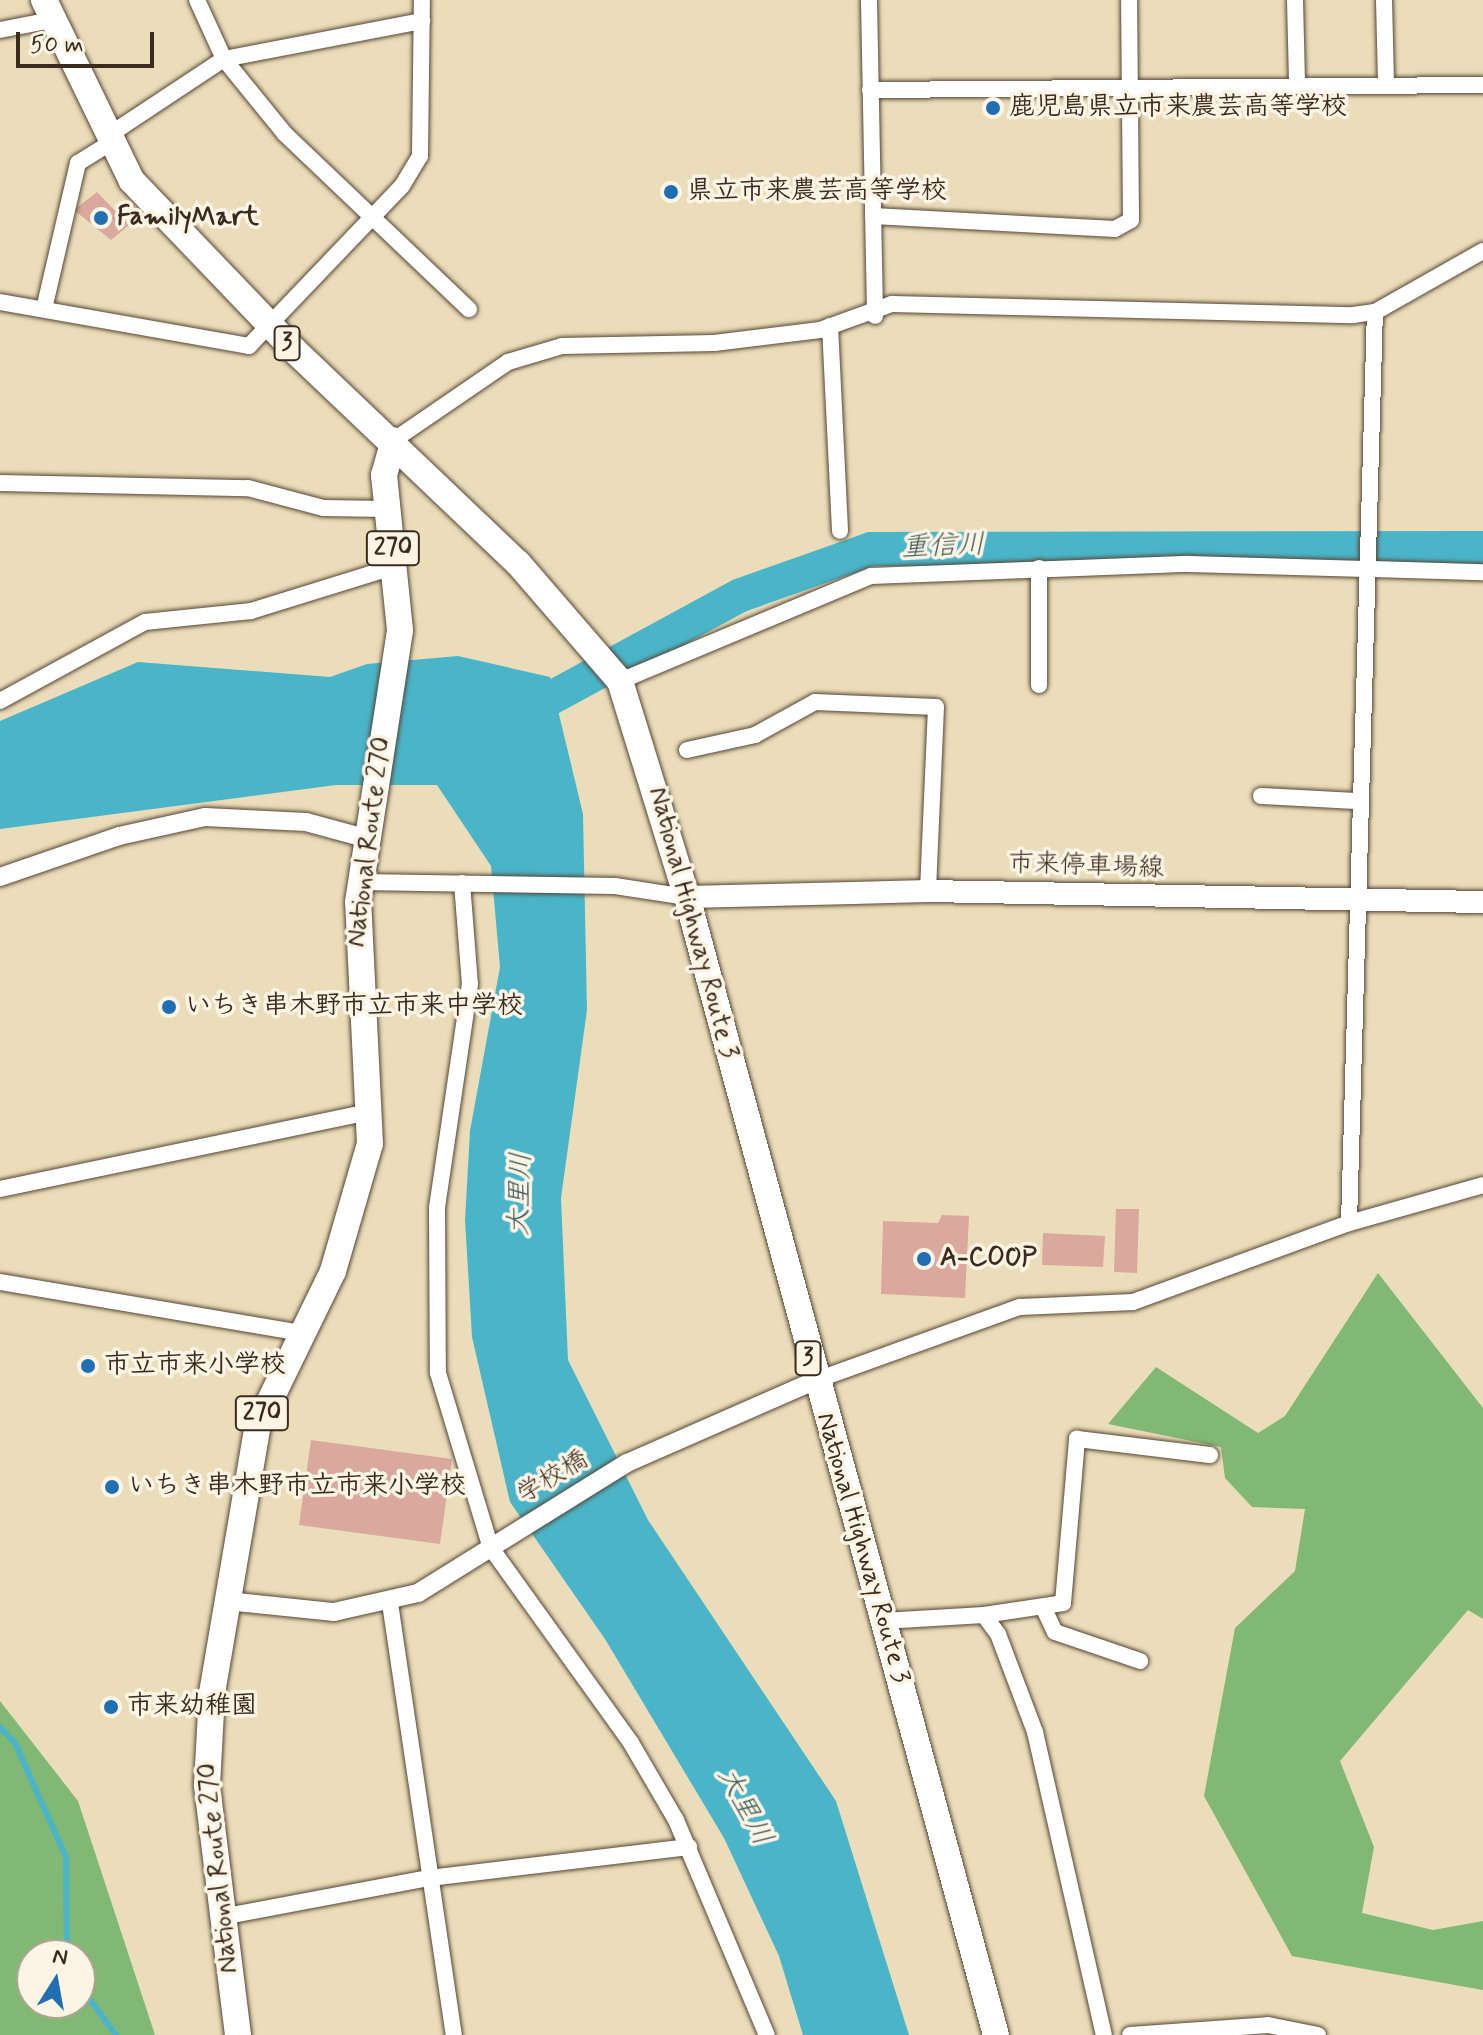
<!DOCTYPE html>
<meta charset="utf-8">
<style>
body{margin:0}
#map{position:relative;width:1483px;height:2035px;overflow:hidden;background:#ebddb9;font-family:Mynerve,"Klee One",sans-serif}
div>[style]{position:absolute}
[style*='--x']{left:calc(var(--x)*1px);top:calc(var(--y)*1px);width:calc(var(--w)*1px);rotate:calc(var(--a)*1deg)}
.forest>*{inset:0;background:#80b874}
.water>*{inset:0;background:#4ab5c8}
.stream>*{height:6px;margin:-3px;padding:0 3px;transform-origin:3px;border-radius:3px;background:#4ab5c8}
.river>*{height:34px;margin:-17px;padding:0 17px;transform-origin:17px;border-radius:17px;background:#4ab5c8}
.building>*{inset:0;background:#daa89d}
.roads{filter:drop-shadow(0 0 2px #554535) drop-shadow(0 0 2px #554535)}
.minor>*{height:16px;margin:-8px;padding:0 8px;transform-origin:8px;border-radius:8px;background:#fff}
.tertiary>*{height:18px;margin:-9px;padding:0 9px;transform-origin:9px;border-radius:9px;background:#fff}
.secondary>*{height:22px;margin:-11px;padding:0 11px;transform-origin:11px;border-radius:11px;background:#fff}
.trunk>*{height:26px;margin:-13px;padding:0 13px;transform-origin:13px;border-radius:13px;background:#fff}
.dots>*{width:22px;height:22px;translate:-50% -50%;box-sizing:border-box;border:4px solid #fcf5e5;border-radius:50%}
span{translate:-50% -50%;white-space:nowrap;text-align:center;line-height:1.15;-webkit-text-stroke:7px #fcf5e5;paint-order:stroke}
.shield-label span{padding:2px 6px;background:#fcf5e5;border:2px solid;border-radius:6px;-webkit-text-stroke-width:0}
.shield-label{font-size:24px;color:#3b2a1e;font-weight:700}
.poi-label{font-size:26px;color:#3b2a1e;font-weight:700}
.left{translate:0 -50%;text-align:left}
.street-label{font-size:26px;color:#3b2a1e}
.water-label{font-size:28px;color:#405b5a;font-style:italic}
.north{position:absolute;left:16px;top:1939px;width:80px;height:80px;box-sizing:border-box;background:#fcf5e5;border:2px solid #afa495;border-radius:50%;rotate:11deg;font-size:22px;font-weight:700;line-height:32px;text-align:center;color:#3b2a1e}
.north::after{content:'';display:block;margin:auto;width:28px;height:36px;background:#1f6fb2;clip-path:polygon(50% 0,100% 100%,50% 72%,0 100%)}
.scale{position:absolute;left:16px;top:32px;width:138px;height:36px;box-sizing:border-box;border:4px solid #3b2a1e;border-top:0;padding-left:10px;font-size:24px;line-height:28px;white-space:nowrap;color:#3b2a1e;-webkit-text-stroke:6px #fcf5e5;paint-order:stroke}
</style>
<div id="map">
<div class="forest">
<i style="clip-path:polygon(1378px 1273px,1483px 1408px,1483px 1619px,1468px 1610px,1340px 1761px,1374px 1847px,1362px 1913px,1433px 1930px,1483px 1921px,1483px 1990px,1292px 1956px,1204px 1796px,1235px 1628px,1295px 1571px,1305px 1509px,1252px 1507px,1225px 1478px,1221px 1447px,1108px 1424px,1156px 1367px,1258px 1433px,1285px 1416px)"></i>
<i style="clip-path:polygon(evenodd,0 1701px,78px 1801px,155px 2035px,0 2035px,0 1701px,80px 1955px,80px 2003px,32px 2003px,32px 1955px,80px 1955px)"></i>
</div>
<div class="water">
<i style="clip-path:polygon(458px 656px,550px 677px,583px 814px,587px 1010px,561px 1198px,568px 1360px,648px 1520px,836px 1801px,909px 2035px,803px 2035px,779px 1956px,724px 1838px,605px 1639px,510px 1502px,472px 1337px,465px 1220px,470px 1131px,500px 967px,491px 866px,437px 785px,336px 785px,0 829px,0 721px,138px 662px,330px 677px,367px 664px)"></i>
</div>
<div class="stream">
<i style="--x:0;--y:1727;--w:22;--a:47"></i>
<i style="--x:15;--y:1743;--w:125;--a:65.9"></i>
<i style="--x:66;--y:1857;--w:98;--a:89.4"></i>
<i style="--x:80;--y:1986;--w:61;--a:53.7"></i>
</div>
<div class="river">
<i style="--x:514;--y:718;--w:258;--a:-28.5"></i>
<i style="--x:741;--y:595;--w:138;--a:-19.5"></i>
<i style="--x:871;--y:549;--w:612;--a:-0.09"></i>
</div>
<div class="building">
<i style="clip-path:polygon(97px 192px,129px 225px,111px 240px,74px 210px)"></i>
<i style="clip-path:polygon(1116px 1209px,1139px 1209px,1137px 1273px,1114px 1272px)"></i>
<i style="clip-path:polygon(942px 1215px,969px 1216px,965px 1298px,881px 1294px,883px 1221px,938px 1223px)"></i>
<i style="clip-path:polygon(1043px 1233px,1105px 1236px,1103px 1267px,1042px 1265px)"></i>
<i style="clip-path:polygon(311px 1440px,452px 1459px,440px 1544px,299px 1525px)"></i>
</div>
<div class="roads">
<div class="minor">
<i style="--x:197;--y:0;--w:65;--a:65.4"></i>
<i style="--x:224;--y:59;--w:97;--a:50.9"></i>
<i style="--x:285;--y:134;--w:254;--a:43.6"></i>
<i style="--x:869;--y:0;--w:316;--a:88.9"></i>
<i style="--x:1295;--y:0;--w:84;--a:88.6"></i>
<i style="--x:1384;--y:0;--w:83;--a:88.6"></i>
<i style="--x:0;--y:30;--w:53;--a:-10.9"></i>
<i style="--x:870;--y:90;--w:613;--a:-0.47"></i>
<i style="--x:106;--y:137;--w:141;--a:-33.5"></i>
<i style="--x:224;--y:59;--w:202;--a:-10.9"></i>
<i style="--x:873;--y:216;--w:242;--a:3.1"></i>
<i style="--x:1115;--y:229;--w:18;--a:-29"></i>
<i style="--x:1131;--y:220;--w:220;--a:-90.5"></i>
<i style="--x:0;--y:302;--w:253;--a:10"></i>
<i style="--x:249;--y:346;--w:221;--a:-46.3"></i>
<i style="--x:402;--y:186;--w:35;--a:-59"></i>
<i style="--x:420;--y:156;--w:156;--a:-89.3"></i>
<i style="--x:44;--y:309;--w:150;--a:-76.9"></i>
<i style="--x:78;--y:163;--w:36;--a:-32"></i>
<i style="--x:830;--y:326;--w:205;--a:87.2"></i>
<i style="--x:394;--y:440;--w:138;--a:-34.4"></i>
<i style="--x:508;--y:362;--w:56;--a:-16.5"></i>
<i style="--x:562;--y:346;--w:152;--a:-1.1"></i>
<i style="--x:714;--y:343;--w:107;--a:-7"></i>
<i style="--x:820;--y:330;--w:77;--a:-19.9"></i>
<i style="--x:892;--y:304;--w:461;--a:1.4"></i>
<i style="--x:1353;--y:315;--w:22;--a:-8"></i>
<i style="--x:1375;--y:312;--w:124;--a:-29.5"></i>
<i style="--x:0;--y:483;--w:248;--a:1.2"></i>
<i style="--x:248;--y:488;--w:78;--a:14.9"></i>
<i style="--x:323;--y:508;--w:64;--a:0.9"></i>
<i style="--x:1039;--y:568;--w:117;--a:90"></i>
<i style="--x:620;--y:681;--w:272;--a:-22.7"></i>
<i style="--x:871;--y:576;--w:318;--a:-2.2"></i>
<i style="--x:1189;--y:564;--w:294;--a:1.6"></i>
<i style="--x:0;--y:701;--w:165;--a:-28.6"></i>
<i style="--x:145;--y:622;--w:107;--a:-5.9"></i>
<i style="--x:251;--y:611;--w:152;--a:-17.2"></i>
<i style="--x:687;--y:750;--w:70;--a:-12.4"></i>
<i style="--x:755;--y:735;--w:68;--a:-28.8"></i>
<i style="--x:815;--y:702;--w:121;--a:2.4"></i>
<i style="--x:936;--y:707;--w:184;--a:92.5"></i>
<i style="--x:1261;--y:796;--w:96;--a:3"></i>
<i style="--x:360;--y:882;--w:255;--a:0.9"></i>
<i style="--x:615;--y:886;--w:73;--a:8.7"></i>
<i style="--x:462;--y:883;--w:101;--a:85.5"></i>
<i style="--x:470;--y:984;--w:226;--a:98.4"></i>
<i style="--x:437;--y:1208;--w:165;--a:89.7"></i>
<i style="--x:438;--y:1373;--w:183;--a:73.2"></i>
<i style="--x:491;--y:1548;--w:240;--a:54.3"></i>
<i style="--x:631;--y:1743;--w:89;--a:59.7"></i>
<i style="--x:676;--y:1820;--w:233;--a:67.1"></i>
<i style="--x:0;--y:1189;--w:378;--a:-11.8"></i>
<i style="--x:1349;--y:1223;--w:911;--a:-88.37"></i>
<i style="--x:0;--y:1282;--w:306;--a:9.6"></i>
<i style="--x:814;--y:1381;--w:219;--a:-19.8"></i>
<i style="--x:1020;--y:1307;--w:113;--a:-2.5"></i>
<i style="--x:1133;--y:1302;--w:230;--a:-20.1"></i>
<i style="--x:1349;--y:1223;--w:139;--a:-15.8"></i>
<i style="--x:390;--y:1603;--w:437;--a:81.6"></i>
<i style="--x:1045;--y:1611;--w:23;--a:65"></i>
<i style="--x:1055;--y:1632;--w:90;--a:18.8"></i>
<i style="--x:984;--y:1615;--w:80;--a:-8.6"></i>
<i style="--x:1063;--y:1603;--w:165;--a:-85.1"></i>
<i style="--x:1077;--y:1439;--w:134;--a:6.9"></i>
<i style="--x:883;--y:1621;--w:101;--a:-3.4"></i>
<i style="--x:984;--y:1615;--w:24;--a:54"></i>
<i style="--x:998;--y:1634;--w:105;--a:69.3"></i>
<i style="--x:1035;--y:1732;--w:311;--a:77.2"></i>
<i style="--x:222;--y:1917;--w:211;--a:-10.7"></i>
<i style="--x:429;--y:1878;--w:262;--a:-6.8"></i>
<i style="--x:1130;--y:2035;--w:138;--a:-4.1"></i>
<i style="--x:1268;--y:2025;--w:51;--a:11.3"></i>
</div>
<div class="tertiary">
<i style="--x:0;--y:877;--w:126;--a:-19"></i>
<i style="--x:119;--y:836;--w:88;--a:-12.5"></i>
<i style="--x:205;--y:817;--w:101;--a:2.8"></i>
<i style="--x:306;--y:822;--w:61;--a:15.2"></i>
<i style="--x:227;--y:1601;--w:108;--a:5.9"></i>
<i style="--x:334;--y:1612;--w:86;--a:-12.7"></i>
<i style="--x:418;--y:1593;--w:246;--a:-31.9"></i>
<i style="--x:627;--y:1463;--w:204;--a:-23.7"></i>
</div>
<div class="secondary">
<i style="--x:687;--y:897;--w:241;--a:-1.4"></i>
<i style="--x:928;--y:891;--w:555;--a:1.14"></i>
</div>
<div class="trunk">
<i style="--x:44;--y:0;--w:201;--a:64.1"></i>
<i style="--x:132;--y:181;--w:236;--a:46.2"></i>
<i style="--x:295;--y:351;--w:308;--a:43.6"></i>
<i style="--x:518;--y:563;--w:156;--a:49.2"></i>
<i style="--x:620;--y:681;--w:226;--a:72.8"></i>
<i style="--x:687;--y:897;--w:1179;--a:74.81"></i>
<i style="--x:238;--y:2035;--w:252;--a:-97.1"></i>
<i style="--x:207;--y:1785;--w:92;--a:-86.9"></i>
<i style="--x:212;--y:1693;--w:272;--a:-80.3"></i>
<i style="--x:258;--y:1425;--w:171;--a:-64"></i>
<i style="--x:333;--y:1271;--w:132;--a:-73.8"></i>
<i style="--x:370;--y:1144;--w:242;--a:-92.8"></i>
<i style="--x:358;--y:902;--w:275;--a:-81.2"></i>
<i style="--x:400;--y:630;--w:156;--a:-95.9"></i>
<i style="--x:384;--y:475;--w:36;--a:-74"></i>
</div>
</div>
<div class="dots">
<i style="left:993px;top:108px;background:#1f6fb2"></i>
<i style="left:671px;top:192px;background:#1f6fb2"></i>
<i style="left:101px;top:218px;background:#1f6fb2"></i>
<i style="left:169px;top:1007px;background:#1f6fb2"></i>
<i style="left:924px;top:1259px;background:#1f6fb2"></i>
<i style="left:88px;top:1366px;background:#1f6fb2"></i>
<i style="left:112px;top:1487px;background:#1f6fb2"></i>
<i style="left:111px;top:1707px;background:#1f6fb2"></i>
</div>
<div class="shield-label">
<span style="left:287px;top:343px">3</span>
<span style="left:393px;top:548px">270</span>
<span style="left:808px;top:1358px">3</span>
<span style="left:262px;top:1413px">270</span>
</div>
<div class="poi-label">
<span class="left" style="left:1009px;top:108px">鹿児島県立市来農芸高等学校</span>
<span class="left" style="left:687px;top:192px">県立市来農芸高等学校</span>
<span class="left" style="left:117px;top:218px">FamilyMart</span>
<span class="left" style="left:185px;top:1007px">いちき串木野市立市来中学校</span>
<span class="left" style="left:940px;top:1259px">A-COOP</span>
<span class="left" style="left:104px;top:1366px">市立市来小学校</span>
<span class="left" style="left:128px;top:1487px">いちき串木野市立市来小学校</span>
<span class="left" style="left:127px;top:1707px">市来幼稚園</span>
</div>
<div class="street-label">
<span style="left:370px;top:842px;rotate:-83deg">National Route 270</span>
<span style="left:1086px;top:867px;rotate:2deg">市来停車場線</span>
<span style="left:692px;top:923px;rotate:75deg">National Highway Route 3</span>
<span style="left:553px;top:1478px;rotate:-31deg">学校橋</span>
<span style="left:862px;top:1548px;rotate:74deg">National Highway Route 3</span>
<span style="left:219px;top:1868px;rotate:-96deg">National Route 270</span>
</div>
<div class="water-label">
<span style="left:943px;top:547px;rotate:-2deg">重信川</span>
<span style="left:521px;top:1194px;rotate:-88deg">大里川</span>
<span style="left:744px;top:1807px;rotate:62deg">大里川</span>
</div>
<div class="north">N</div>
<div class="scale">50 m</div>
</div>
